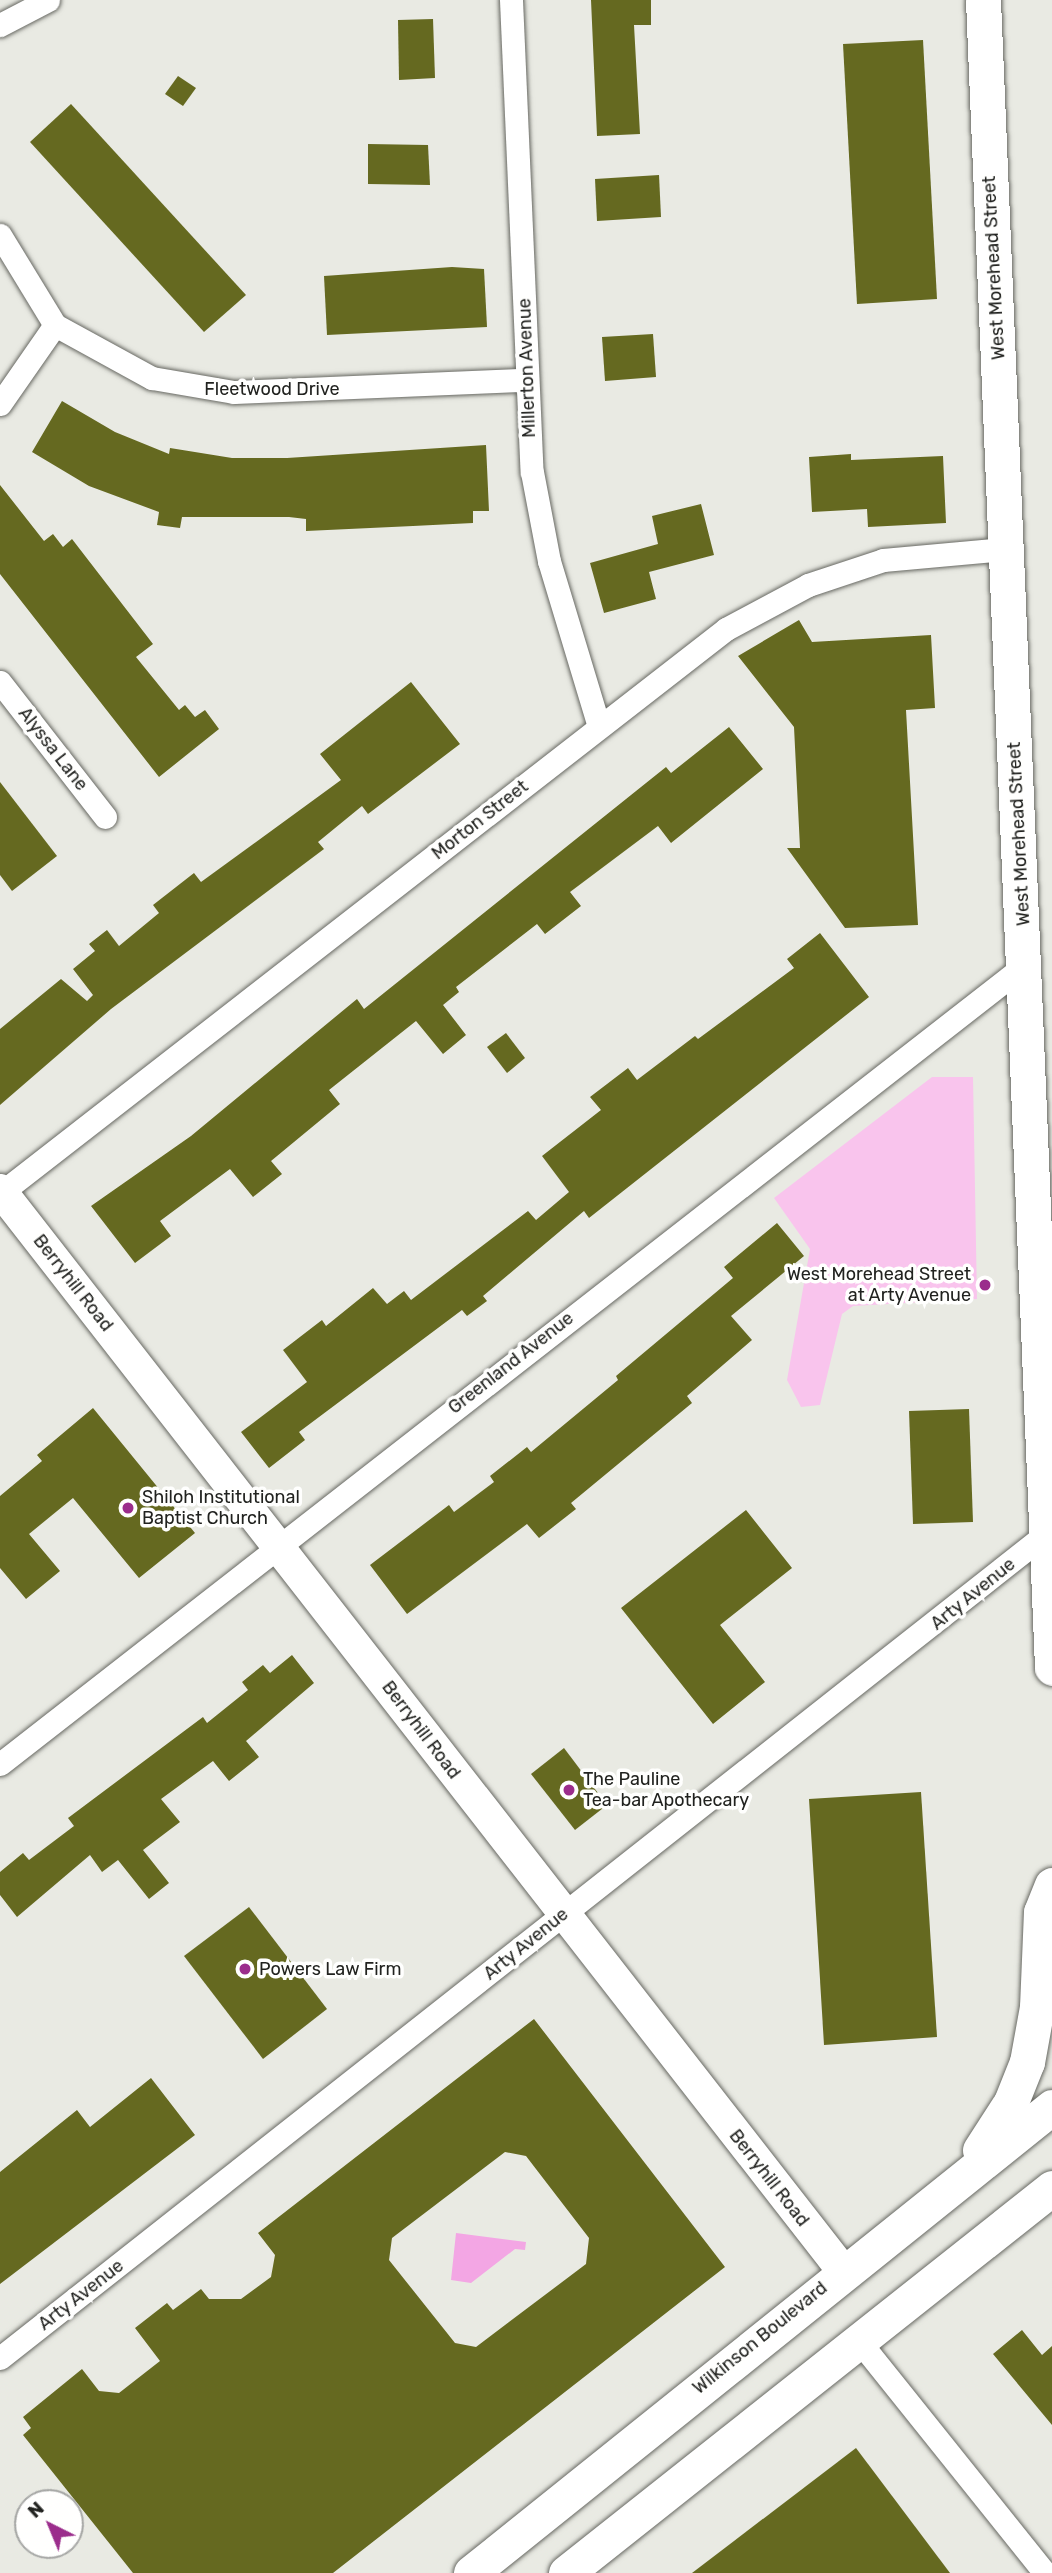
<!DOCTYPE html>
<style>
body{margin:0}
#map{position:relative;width:1052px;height:2573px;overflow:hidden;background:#e9eae3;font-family:Rubik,sans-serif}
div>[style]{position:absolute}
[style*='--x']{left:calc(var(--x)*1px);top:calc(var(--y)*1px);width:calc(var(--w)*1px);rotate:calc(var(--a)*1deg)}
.green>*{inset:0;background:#f9c4ed}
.water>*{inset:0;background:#f3a6e4}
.building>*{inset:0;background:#656920}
.roads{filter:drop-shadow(0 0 2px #676862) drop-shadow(0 0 2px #676862)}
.street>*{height:23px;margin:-11.5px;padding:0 11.5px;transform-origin:11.5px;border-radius:11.5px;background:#fff}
.secondary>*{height:32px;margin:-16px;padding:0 16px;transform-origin:16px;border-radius:16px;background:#fff}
.primary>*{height:35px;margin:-17.5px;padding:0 17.5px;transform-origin:17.5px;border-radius:17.5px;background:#fff}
.dots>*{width:19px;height:19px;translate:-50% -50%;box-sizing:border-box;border:4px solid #fffffe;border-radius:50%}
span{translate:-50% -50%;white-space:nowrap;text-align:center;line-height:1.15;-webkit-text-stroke:7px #fffffe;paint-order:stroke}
.street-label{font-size:18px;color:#21221f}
.poi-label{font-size:18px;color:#21221f}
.right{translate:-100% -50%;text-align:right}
.left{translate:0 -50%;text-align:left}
.north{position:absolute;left:14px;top:2489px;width:70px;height:70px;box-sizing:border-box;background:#fffffe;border:2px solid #a6a7a5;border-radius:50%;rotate:317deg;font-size:19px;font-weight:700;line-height:28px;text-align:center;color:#21221f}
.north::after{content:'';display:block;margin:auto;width:24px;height:32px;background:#9b2d8c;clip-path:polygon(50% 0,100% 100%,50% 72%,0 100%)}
</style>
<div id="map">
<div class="green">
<i style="clip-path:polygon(932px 1077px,973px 1077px,977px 1299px,853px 1306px,842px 1314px,820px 1405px,801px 1407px,787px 1380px,810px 1249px,774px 1198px)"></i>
</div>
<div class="water">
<i style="clip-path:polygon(456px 2233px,526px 2242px,525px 2250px,515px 2249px,471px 2283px,451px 2280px)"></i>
</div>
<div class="building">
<i style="clip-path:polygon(591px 0,651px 0,651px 25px,634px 25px,640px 134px,597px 136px)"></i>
<i style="clip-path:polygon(433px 19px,435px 78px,399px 80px,398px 20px)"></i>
<i style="clip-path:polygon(923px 40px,937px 299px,857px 304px,843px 44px)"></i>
<i style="clip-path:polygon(178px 76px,196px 88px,183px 106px,165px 94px)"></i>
<i style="clip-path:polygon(71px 104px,246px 295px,204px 332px,30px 142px)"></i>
<i style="clip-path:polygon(368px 144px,428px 145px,430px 185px,368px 184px)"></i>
<i style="clip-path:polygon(659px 175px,661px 217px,597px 221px,595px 179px)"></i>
<i style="clip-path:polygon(452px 267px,484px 269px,487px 327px,327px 335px,324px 276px)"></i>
<i style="clip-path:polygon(653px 334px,656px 377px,605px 381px,602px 337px)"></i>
<i style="clip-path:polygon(62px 401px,115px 432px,169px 454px,170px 448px,232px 458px,287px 458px,486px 445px,489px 511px,473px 511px,473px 523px,413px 526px,306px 531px,306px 519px,289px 517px,182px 517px,180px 528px,157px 525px,159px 512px,89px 486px,32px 452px)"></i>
<i style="clip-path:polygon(851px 454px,851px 460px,943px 456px,946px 523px,868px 527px,867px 509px,812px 512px,809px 457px)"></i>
<i style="clip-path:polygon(0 485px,44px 541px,53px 534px,63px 547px,72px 539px,153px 644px,136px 657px,179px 710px,185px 705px,195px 717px,205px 710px,219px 729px,159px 777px,0 574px)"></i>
<i style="clip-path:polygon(701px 504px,714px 555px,649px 572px,656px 599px,604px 613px,590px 563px,658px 544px,652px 516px)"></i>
<i style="clip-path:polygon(799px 620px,812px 642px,931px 635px,935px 708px,906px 710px,918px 925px,845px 928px,787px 848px,800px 848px,794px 727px,738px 656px)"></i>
<i style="clip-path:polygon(411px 682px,460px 744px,368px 814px,362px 806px,318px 842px,324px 849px,111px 1009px,0 1105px,0 1029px,61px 979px,87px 1001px,93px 995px,73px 969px,95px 951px,89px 944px,107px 930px,119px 946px,159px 913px,153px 905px,194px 873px,201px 882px,341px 780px,320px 754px)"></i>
<i style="clip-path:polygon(729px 727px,763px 769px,671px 843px,658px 826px,570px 892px,581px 906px,545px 934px,537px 924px,456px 987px,459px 992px,443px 1005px,466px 1035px,443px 1054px,416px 1021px,329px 1090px,340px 1104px,271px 1161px,282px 1174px,253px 1197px,230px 1169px,160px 1221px,171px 1236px,135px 1263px,91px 1206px,191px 1136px,357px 999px,364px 1009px,666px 767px,671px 773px)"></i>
<i style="clip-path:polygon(0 782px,57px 856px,12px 891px,0 875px)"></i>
<i style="clip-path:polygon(820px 933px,869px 997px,589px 1218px,584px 1211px,483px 1296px,487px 1301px,467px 1316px,462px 1310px,299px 1432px,305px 1440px,269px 1468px,241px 1432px,307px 1382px,283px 1350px,322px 1320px,326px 1326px,373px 1288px,387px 1304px,404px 1291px,411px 1300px,528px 1211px,536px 1220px,569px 1192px,542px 1156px,601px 1110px,590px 1097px,628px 1068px,637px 1080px,695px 1036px,698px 1039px,794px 968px,787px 959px)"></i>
<i style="clip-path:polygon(506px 1033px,525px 1058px,507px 1073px,487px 1047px)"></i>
<i style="clip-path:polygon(777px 1223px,804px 1256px,731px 1316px,752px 1340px,687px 1396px,692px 1403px,571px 1503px,576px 1509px,539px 1538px,527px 1524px,407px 1614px,370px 1565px,449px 1505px,454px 1512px,494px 1482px,490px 1476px,527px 1447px,531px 1452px,618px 1380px,616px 1376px,733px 1278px,724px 1267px)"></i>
<i style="clip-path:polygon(93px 1408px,195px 1533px,139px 1578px,73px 1498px,29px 1534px,60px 1571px,26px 1599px,0 1568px,0 1496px,42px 1461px,37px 1455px)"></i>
<i style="clip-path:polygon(969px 1409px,973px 1522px,913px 1524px,909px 1411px)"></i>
<i style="clip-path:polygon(746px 1510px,792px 1568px,720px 1625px,765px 1682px,713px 1724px,621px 1608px)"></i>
<i style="clip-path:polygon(292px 1655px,314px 1683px,246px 1741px,259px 1757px,229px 1781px,213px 1761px,161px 1799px,180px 1822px,143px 1850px,169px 1883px,149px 1899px,118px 1860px,102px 1872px,90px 1855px,17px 1917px,0 1895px,0 1872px,23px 1853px,29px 1860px,74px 1826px,68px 1818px,203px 1717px,207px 1723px,248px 1690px,242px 1682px,263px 1665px,270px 1673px)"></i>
<i style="clip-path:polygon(564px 1748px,607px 1805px,575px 1830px,531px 1774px)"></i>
<i style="clip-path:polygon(921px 1792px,937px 2037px,824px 2045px,809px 1799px)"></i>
<i style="clip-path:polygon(249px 1907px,327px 2009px,263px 2059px,184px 1956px)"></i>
<i style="clip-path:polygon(evenodd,534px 2019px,725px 2267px,333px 2573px,133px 2573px,23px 2435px,31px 2428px,23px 2417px,82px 2369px,99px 2391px,119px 2393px,160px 2361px,135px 2328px,167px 2303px,173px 2310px,201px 2289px,209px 2299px,241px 2299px,271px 2277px,275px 2255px,258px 2233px,534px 2019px,505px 2152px,526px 2156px,589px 2238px,586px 2264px,476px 2347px,455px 2343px,389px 2260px,392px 2238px,505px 2152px)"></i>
<i style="clip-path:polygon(151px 2078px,195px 2135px,0 2284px,0 2172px,77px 2110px,90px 2127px)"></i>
<i style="clip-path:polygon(1022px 2330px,1042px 2355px,1052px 2346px,1052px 2425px,993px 2354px)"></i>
<i style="clip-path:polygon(856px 2448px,950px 2573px,692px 2573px)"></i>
</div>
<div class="roads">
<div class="street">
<i style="--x:511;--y:0;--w:472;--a:87.5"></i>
<i style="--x:532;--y:472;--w:91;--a:79.2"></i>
<i style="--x:549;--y:561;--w:173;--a:73.2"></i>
<i style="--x:0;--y:25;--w:54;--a:-27.5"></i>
<i style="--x:0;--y:235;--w:105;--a:58.6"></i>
<i style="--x:55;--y:325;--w:111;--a:28.7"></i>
<i style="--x:152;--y:378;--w:83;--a:9.7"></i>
<i style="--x:234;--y:392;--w:292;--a:-2.4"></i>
<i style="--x:0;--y:404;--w:96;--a:-55.2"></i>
<i style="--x:0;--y:682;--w:171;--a:52.1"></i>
<i style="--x:2;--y:1192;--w:917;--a:-37.87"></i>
<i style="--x:726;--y:629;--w:93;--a:-28.2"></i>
<i style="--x:808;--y:585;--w:79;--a:-18.4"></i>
<i style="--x:883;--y:560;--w:122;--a:-5.2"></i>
<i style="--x:0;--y:1764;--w:1300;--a:-37.94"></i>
<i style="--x:859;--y:2341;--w:297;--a:51.3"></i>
<i style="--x:0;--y:2358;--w:1339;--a:-38.24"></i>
</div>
<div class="secondary">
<i style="--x:0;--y:1190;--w:1371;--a:52.05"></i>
</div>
<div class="primary">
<i style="--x:983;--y:0;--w:1669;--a:87.63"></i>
<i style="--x:980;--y:2150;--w:57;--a:-57.1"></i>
<i style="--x:1011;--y:2102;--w:43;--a:-68.2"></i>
<i style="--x:1027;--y:2062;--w:56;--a:-79.7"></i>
<i style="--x:1037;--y:2007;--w:95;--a:-87.6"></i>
<i style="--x:1041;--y:1912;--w:29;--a:-68"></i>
<i style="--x:471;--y:2573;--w:745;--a:-38.73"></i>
<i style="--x:566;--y:2573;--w:620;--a:-38.39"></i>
</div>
</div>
<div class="dots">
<i style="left:985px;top:1285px;background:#9b2d8c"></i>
<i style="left:128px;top:1508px;background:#9b2d8c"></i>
<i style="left:569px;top:1790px;background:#9b2d8c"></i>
<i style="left:245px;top:1969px;background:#9b2d8c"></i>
</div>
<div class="street-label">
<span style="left:994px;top:268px;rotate:-93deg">West Morehead Street</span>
<span style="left:527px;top:368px;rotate:-92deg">Millerton Avenue</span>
<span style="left:272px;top:389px">Fleetwood Drive</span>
<span style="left:53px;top:749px;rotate:52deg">Alyssa Lane</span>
<span style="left:480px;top:820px;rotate:-38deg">Morton Street</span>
<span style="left:1019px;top:834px;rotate:-93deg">West Morehead Street</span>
<span style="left:73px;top:1283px;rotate:52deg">Berryhill Road</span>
<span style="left:511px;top:1363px;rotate:-38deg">Greenland Avenue</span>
<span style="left:973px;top:1594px;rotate:-39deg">Arty Avenue</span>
<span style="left:421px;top:1730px;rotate:53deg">Berryhill Road</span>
<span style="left:526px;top:1944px;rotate:-39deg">Arty Avenue</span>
<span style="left:769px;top:2178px;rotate:52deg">Berryhill Road</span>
<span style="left:81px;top:2295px;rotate:-38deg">Arty Avenue</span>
<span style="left:760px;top:2338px;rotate:-39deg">Wilkinson Boulevard</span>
</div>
<div class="poi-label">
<span class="right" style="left:971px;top:1285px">West Morehead Street<br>at Arty Avenue</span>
<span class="left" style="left:142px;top:1508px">Shiloh Institutional<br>Baptist Church</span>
<span class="left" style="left:583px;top:1790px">The Pauline<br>Tea-bar Apothecary</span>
<span class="left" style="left:259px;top:1969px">Powers Law Firm</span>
</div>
<div class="north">N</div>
</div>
